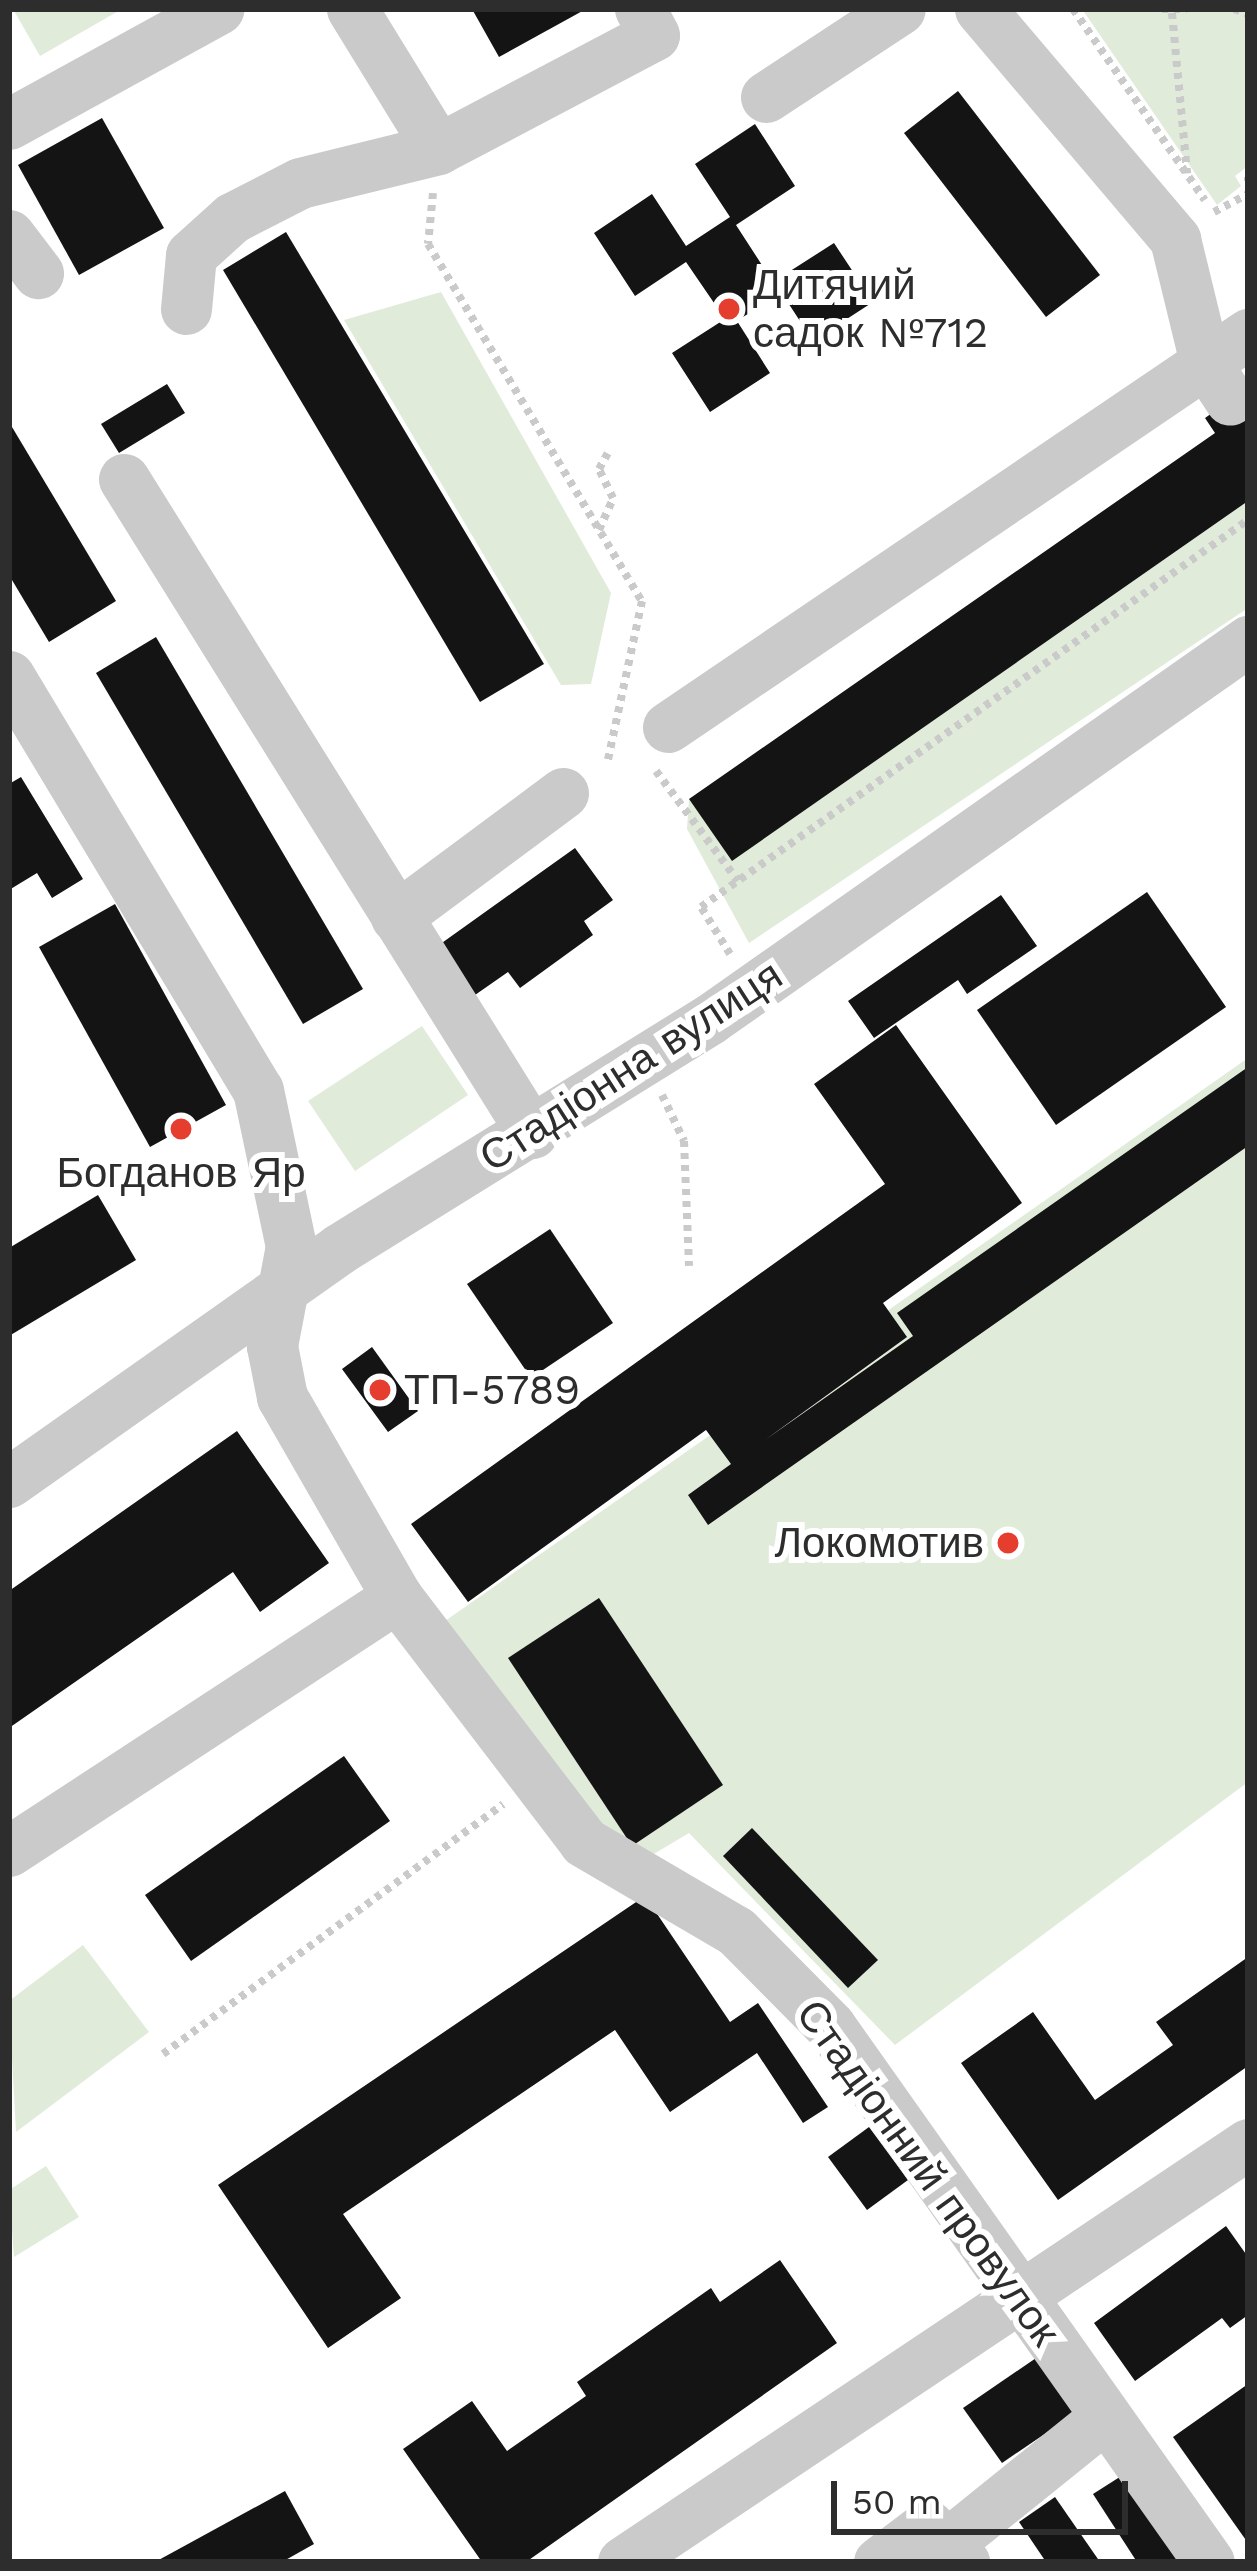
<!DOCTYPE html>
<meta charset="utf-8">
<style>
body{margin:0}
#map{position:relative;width:1257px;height:2571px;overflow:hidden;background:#fff;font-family:"Work Sans",sans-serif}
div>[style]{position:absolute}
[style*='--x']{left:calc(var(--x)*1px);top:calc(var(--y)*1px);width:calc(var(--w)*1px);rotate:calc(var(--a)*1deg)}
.green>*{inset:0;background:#e0ebda}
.building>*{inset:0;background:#141414}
.path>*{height:8px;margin-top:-4px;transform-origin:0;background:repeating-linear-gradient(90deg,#cacaca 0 6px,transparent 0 12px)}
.minor>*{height:51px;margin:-25.5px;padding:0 25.5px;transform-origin:25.5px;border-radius:25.5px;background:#cacaca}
.dots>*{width:33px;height:33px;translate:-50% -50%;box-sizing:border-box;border:6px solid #fff;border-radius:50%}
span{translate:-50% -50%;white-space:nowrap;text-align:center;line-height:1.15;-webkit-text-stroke:12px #fff;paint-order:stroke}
.poi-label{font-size:42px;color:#2d2d2d}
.left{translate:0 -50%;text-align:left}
.right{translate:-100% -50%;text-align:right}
.street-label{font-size:42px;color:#2d2d2d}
.frame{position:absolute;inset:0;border:12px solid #2d2d2d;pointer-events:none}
.scale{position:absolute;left:831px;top:2481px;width:297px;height:54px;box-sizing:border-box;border:6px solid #2d2d2d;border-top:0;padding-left:15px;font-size:36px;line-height:42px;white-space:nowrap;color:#2d2d2d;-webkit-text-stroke:9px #fff;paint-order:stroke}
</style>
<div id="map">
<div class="green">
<i style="clip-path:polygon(13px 9px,122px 9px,40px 56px)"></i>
<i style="clip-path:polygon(1082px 9px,1248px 9px,1248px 166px,1235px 176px,1241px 186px,1217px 205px)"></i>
<i style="clip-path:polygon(441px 292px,611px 593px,591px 684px,561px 685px,344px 320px)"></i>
<i style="clip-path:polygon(1248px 501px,1248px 608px,749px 943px,687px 829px,689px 799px,733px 860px)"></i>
<i style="clip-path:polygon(422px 1026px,468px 1095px,355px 1171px,308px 1101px)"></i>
<i style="clip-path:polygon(1248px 1058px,1248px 1782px,895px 2045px,689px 1833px,642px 1861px,616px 1849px,445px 1621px)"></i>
<i style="clip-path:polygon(83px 1945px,149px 2032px,16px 2132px,9px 2001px)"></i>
<i style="clip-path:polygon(46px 2166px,79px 2217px,14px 2257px,9px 2190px)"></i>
</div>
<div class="building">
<i style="clip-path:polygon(472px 9px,586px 9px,499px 57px)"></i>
<i style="clip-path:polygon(958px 91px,1100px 275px,1046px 317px,904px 133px)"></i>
<i style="clip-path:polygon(102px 118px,164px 228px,79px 275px,18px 165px)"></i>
<i style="clip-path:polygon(755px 124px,795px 186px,736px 225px,773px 282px,834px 243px,873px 302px,813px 341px,781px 292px,737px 321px,770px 373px,710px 412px,672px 353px,725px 319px,686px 262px,635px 296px,594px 233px,652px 194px,686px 246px,730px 217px,695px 164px)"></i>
<i style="clip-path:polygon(286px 232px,544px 664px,480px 702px,223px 270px)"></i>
<i style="clip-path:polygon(167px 384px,185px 413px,119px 453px,101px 424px)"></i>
<i style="clip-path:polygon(1248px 388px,1248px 501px,732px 861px,689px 799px,1215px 433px,1205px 418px)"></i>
<i style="clip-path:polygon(9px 422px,116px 601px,49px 642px,9px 575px)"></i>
<i style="clip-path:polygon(156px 637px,363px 989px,303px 1024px,96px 673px)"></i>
<i style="clip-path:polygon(21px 777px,83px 879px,52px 898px,37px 873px,9px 890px,9px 784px)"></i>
<i style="clip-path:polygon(575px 848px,613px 900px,584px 921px,593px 935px,520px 988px,508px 972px,475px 995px,439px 945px)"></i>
<i style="clip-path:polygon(1147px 892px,1226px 1007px,1056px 1125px,977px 1010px)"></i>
<i style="clip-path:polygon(1001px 895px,1037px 946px,967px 994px,958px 980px,874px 1038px,848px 1001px)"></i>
<i style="clip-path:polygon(115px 904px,226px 1105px,150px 1147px,39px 947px)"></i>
<i style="clip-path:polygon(896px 1025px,1022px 1203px,883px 1303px,907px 1337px,765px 1440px,913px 1336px,897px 1313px,1248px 1067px,1248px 1146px,708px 1525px,688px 1495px,731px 1464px,706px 1430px,468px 1602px,411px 1524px,885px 1184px,814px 1084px)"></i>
<i style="clip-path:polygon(98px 1195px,136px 1260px,9px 1336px,9px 1248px)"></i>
<i style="clip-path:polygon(550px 1229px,613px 1323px,531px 1378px,467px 1284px)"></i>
<i style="clip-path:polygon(372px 1347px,418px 1411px,388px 1432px,342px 1369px)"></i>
<i style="clip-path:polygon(237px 1431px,329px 1563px,260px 1612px,233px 1572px,9px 1728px,9px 1591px)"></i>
<i style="clip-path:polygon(599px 1598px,723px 1785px,632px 1846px,508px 1658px)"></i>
<i style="clip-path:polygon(344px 1756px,390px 1821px,191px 1961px,145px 1895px)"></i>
<i style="clip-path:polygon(752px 1828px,878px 1960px,848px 1988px,723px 1856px)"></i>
<i style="clip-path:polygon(645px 1896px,730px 2022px,758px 2003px,828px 2107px,803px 2123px,757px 2053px,670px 2112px,615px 2030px,343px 2214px,401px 2298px,328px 2348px,218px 2185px)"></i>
<i style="clip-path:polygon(1248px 1957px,1248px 2066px,1058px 2200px,961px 2063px,1033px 2012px,1095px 2100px,1173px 2045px,1156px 2022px)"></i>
<i style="clip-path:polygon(869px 2127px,908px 2180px,867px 2210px,828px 2157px)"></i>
<i style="clip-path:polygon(1226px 2226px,1248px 2257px,1248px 2315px,1230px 2328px,1222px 2318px,1135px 2381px,1094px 2323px)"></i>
<i style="clip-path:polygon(780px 2260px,837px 2343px,526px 2562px,482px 2562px,403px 2449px,472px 2401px,507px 2451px,586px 2396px,577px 2382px,711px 2288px,720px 2302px)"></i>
<i style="clip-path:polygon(1039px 2356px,1077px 2412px,1002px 2463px,963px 2408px)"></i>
<i style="clip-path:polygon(1248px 2384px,1248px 2543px,1173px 2437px)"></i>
<i style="clip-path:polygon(1126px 2473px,1184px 2562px,1137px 2562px,1093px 2494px)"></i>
<i style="clip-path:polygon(285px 2491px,314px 2544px,282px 2562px,155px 2562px)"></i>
<i style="clip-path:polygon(1055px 2497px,1100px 2562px,1046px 2562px,1019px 2522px)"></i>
</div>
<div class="path">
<i style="--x:1073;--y:9;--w:232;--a:55.4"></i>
<i style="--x:1162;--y:9;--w:25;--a:0"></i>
<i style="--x:1234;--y:9;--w:15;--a:20"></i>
<i style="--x:1172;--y:13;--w:161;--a:84.6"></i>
<i style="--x:1248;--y:177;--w:4;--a:90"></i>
<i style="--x:433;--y:193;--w:51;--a:95.6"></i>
<i style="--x:428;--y:244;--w:416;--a:59.1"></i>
<i style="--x:642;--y:601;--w:162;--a:102.1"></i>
<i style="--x:1214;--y:212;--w:38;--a:-28"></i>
<i style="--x:599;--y:530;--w:35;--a:-66"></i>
<i style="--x:613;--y:498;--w:32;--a:-116"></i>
<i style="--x:599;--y:469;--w:18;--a:-61"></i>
<i style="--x:656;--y:771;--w:137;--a:53.3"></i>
<i style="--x:730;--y:954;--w:55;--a:-121.7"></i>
<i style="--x:701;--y:907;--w:670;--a:-35.28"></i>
<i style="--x:662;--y:1095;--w:51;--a:64.4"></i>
<i style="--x:684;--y:1141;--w:125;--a:87.7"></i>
<i style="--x:163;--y:2054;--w:422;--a:-36.3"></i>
</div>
<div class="minor">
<i style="--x:352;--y:9;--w:164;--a:58.4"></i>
<i style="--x:980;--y:9;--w:302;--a:49.7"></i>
<i style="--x:1175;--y:239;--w:127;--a:76.3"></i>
<i style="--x:1205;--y:362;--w:45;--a:56.7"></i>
<i style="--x:766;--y:97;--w:160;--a:-33.3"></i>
<i style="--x:9;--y:124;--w:239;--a:-28.8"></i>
<i style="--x:9;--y:235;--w:48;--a:52.7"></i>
<i style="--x:186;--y:309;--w:54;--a:-84.7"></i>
<i style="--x:191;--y:255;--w:55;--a:-42.1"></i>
<i style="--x:232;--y:218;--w:76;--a:-27.2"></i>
<i style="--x:300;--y:183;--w:142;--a:-13.8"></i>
<i style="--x:438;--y:149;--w:244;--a:-27.8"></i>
<i style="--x:654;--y:35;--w:30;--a:-118"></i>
<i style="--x:124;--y:479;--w:771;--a:58.04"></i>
<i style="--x:9;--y:676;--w:483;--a:59"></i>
<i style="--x:258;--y:1090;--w:159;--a:78.1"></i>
<i style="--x:291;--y:1246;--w:102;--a:100.8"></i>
<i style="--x:272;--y:1346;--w:52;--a:78.9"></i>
<i style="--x:282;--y:1397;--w:231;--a:60.1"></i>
<i style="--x:397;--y:1597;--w:308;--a:52.6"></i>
<i style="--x:584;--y:1842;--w:176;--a:30.4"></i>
<i style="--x:736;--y:1931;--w:134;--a:45.3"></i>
<i style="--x:830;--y:2026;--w:656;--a:54.74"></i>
<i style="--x:668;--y:727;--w:701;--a:-34.12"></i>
<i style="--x:396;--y:917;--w:208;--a:-36.6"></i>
<i style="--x:9;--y:1482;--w:404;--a:-35.2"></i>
<i style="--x:339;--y:1249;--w:437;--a:-31.8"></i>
<i style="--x:710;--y:1019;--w:658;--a:-35.09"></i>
<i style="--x:9;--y:1851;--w:464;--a:-33.2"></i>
<i style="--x:952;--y:2540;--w:196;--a:-38.8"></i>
<i style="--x:623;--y:2562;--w:752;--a:-33.77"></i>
<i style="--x:879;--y:2562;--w:61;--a:-37.1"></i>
<i style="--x:928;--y:2525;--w:52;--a:45.8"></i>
</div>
<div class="dots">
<i style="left:729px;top:309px;background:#e53e2e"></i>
<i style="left:181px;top:1129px;background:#e53e2e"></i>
<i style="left:380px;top:1390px;background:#e53e2e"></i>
<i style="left:1008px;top:1543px;background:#e53e2e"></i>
</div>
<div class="poi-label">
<span class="left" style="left:753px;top:309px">Дитячий<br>садок №712</span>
<span style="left:181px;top:1173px">Богданов Яр</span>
<span class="left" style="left:404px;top:1390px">ТП-5789</span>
<span class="right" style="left:984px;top:1543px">Локомотив</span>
</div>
<div class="street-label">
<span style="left:631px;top:1066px;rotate:-33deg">Стадіонна вулиця</span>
<span style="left:928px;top:2173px;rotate:54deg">Стадіонний провулок</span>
</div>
<div class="frame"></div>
<div class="scale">50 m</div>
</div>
